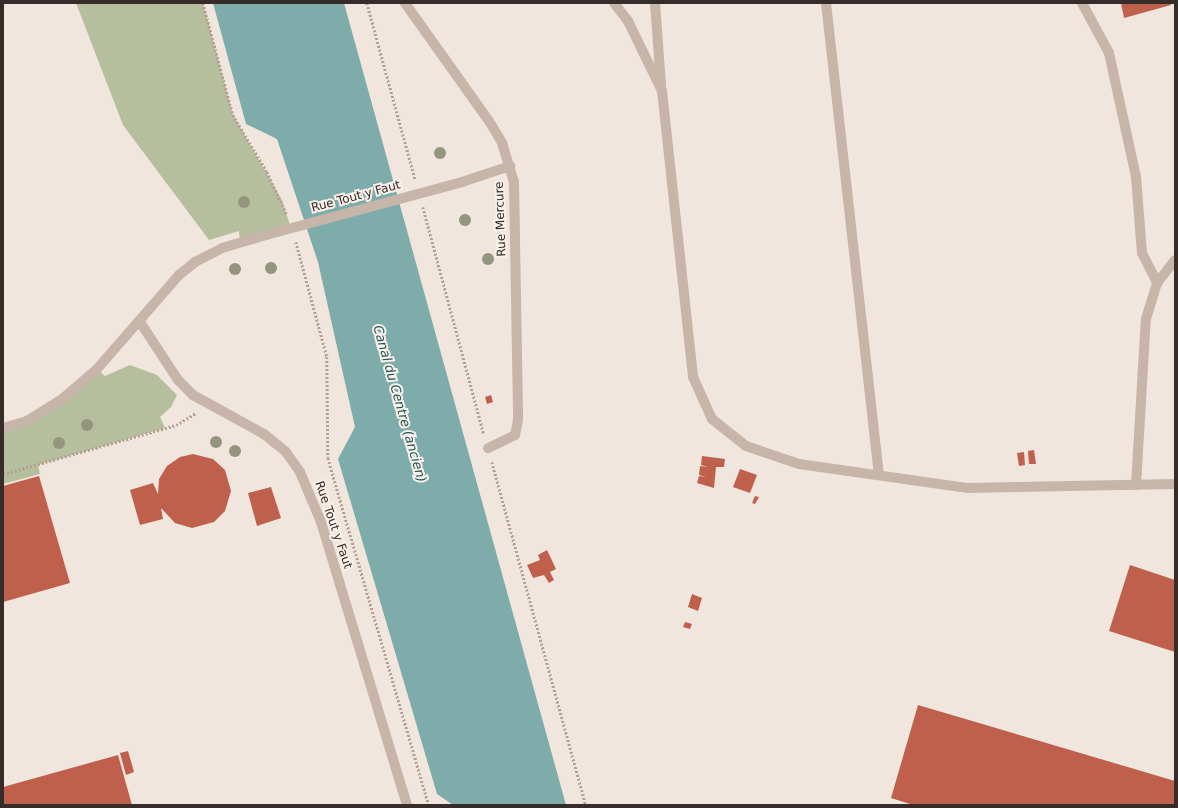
<!DOCTYPE html>
<style>
body{margin:0}
#map{position:relative;width:1178px;height:808px;overflow:hidden;background:#f1e6dd;font-family:"DejaVu Sans",sans-serif}
div>[style]{position:absolute}
[style*='--x']{left:calc(var(--x)*1px);top:calc(var(--y)*1px);width:calc(var(--w)*1px);rotate:calc(var(--a)*1deg)}
.green>*{inset:0;background:#b6bf9d}
.water>*{inset:0;background:#7dacab}
.building>*{inset:0;background:#bf604d}
.path>*{height:2.5px;margin-top:-1.25px;transform-origin:0;background:repeating-linear-gradient(90deg,#b49f93 0 2px,transparent 0 4px)}
.minor>*{height:10px;margin:-5px;padding:0 5px;transform-origin:5px;border-radius:5px;background:#c8b5a9}
.minor-bridge>*{height:10px;margin:-5px;padding:0 5px;transform-origin:5px;border-radius:5px;background:#c8b5a9}
.trees>*{width:12px;height:12px;margin:-6px;border-radius:50%;background:#94957d}
span{translate:-50% -50%;white-space:nowrap;text-align:center;line-height:1.15;-webkit-text-stroke:4px #f8f0e9;paint-order:stroke}
.street-label{font-size:12px;color:#362c29}
.water-label{font-size:13px;color:#205555;font-style:italic}
.frame{position:absolute;inset:0;border:4px solid #362c29;pointer-events:none}
</style>
<div id="map">
<div class="green">
<i style="clip-path:polygon(76px 3px,203px 3px,233px 115px,282px 200px,291px 228px,240px 243px,239px 231px,209px 240px,123px 125px)"></i>
<i style="clip-path:polygon(130px 365px,157px 375px,177px 395px,171px 407px,160px 417px,165px 428px,38px 465px,40px 474px,3px 484px,3px 428px,27px 421px,97px 369px,105px 376px)"></i>
</div>
<div class="water">
<i style="clip-path:polygon(213px 3px,344px 3px,566px 805px,453px 805px,437px 794px,338px 459px,355px 427px,318px 262px,277px 139px,246px 124px)"></i>
</div>
<div class="building">
<i style="clip-path:polygon(1121px 3px,1170px 3px,1171px 5px,1124px 18px)"></i>
<i style="clip-path:polygon(491px 395px,493px 402px,487px 404px,485px 397px)"></i>
<i style="clip-path:polygon(1034px 450px,1036px 464px,1029px 464px,1028px 451px)"></i>
<i style="clip-path:polygon(1024px 452px,1025px 465px,1019px 466px,1017px 453px)"></i>
<i style="clip-path:polygon(193px 454px,213px 459px,225px 470px,231px 491px,225px 511px,214px 522px,192px 528px,175px 523px,161px 508px,163px 519px,140px 525px,130px 490px,153px 483px,158px 494px,159px 479px,167px 466px,180px 457px)"></i>
<i style="clip-path:polygon(702px 456px,725px 459px,724px 467px,716px 467px,714px 488px,697px 483px,699px 476px,706px 477px,699px 475px,700px 466px,708px 467px,701px 465px)"></i>
<i style="clip-path:polygon(740px 469px,757px 475px,750px 493px,733px 487px)"></i>
<i style="clip-path:polygon(39px 476px,70px 583px,3px 602px,3px 486px)"></i>
<i style="clip-path:polygon(271px 487px,281px 518px,257px 526px,248px 493px)"></i>
<i style="clip-path:polygon(755px 496px,759px 497px,755px 504px,752px 503px)"></i>
<i style="clip-path:polygon(547px 550px,556px 569px,550px 572px,554px 580px,549px 583px,544px 575px,533px 578px,527px 565px,540px 560px,538px 555px)"></i>
<i style="clip-path:polygon(1130px 565px,1175px 580px,1175px 652px,1109px 631px)"></i>
<i style="clip-path:polygon(692px 594px,702px 598px,698px 611px,688px 607px)"></i>
<i style="clip-path:polygon(685px 622px,692px 624px,690px 629px,683px 627px)"></i>
<i style="clip-path:polygon(918px 705px,1175px 781px,1175px 805px,913px 805px,891px 798px)"></i>
<i style="clip-path:polygon(128px 751px,134px 772px,126px 775px,120px 753px)"></i>
<i style="clip-path:polygon(118px 755px,132px 805px,3px 805px,3px 787px)"></i>
</div>
<div class="path">
<i style="--x:203;--y:3;--w:116;--a:75"></i>
<i style="--x:233;--y:115;--w:66;--a:59.2"></i>
<i style="--x:267;--y:172;--w:47;--a:65.1"></i>
<i style="--x:367;--y:3;--w:182;--a:74.7"></i>
<i style="--x:423;--y:207;--w:235;--a:75"></i>
<i style="--x:296;--y:242;--w:119;--a:74.9"></i>
<i style="--x:327;--y:357;--w:101;--a:89.4"></i>
<i style="--x:328;--y:458;--w:361;--a:73.8"></i>
<i style="--x:492;--y:462;--w:356;--a:74.7"></i>
<i style="--x:3;--y:474;--w:180;--a:-15.8"></i>
<i style="--x:176;--y:425;--w:23;--a:-31"></i>
</div>
<div class="minor">
<i style="--x:405;--y:3;--w:145;--a:54.6"></i>
<i style="--x:489;--y:121;--w:26;--a:59"></i>
<i style="--x:502;--y:143;--w:41;--a:72.9"></i>
<i style="--x:514;--y:182;--w:238;--a:89"></i>
<i style="--x:518;--y:420;--w:15;--a:101"></i>
<i style="--x:515;--y:435;--w:30;--a:154"></i>
<i style="--x:614;--y:3;--w:23;--a:52"></i>
<i style="--x:628;--y:21;--w:78;--a:64.1"></i>
<i style="--x:662;--y:91;--w:288;--a:83.8"></i>
<i style="--x:693;--y:377;--w:46;--a:65.7"></i>
<i style="--x:712;--y:419;--w:43;--a:38.5"></i>
<i style="--x:746;--y:446;--w:56;--a:18.8"></i>
<i style="--x:799;--y:464;--w:171;--a:8.1"></i>
<i style="--x:968;--y:488;--w:207;--a:-1.1"></i>
<i style="--x:655;--y:3;--w:82;--a:85.8"></i>
<i style="--x:826;--y:3;--w:475;--a:83.6"></i>
<i style="--x:1082;--y:3;--w:57;--a:61.6"></i>
<i style="--x:1109;--y:53;--w:127;--a:77.7"></i>
<i style="--x:1136;--y:177;--w:76;--a:85.5"></i>
<i style="--x:1142;--y:253;--w:34;--a:63"></i>
<i style="--x:462;--y:182;--w:51;--a:-18.4"></i>
<i style="--x:140;--y:322;--w:69;--a:56.8"></i>
<i style="--x:178;--y:380;--w:21;--a:45"></i>
<i style="--x:193;--y:395;--w:81;--a:28.8"></i>
<i style="--x:264;--y:434;--w:28;--a:39"></i>
<i style="--x:286;--y:452;--w:24;--a:55"></i>
<i style="--x:300;--y:472;--w:54;--a:67.2"></i>
<i style="--x:321;--y:522;--w:296;--a:73.1"></i>
<i style="--x:3;--y:428;--w:25;--a:-16"></i>
<i style="--x:27;--y:421;--w:40;--a:-32"></i>
<i style="--x:61;--y:400;--w:48;--a:-40.7"></i>
<i style="--x:97;--y:369;--w:125;--a:-48.9"></i>
<i style="--x:179;--y:275;--w:21;--a:-39"></i>
<i style="--x:195;--y:262;--w:30;--a:-27"></i>
<i style="--x:222;--y:248;--w:46;--a:-16.5"></i>
<i style="--x:1136;--y:485;--w:166;--a:-86.6"></i>
<i style="--x:1146;--y:319;--w:38;--a:-73"></i>
<i style="--x:1157;--y:283;--w:29;--a:-52"></i>
</div>
<div class="minor-bridge">
<i style="--x:266;--y:235;--w:203;--a:-15.1"></i>
</div>
<div class="trees">
<i style="left:440px;top:153px"></i>
<i style="left:244px;top:202px"></i>
<i style="left:465px;top:220px"></i>
<i style="left:488px;top:259px"></i>
<i style="left:271px;top:268px"></i>
<i style="left:235px;top:269px"></i>
<i style="left:87px;top:425px"></i>
<i style="left:216px;top:442px"></i>
<i style="left:59px;top:443px"></i>
<i style="left:235px;top:451px"></i>
</div>
<div class="street-label">
<span style="left:356px;top:197px;rotate:-15deg">Rue Tout y Faut</span>
<span style="left:501px;top:219px;rotate:-92deg">Rue Mercure</span>
<span style="left:333px;top:525px;rotate:71deg">Rue Tout y Faut</span>
</div>
<div class="water-label">
<span style="left:399px;top:404px;rotate:74deg">Canal du Centre (ancien)</span>
</div>
<div class="frame"></div>
</div>
